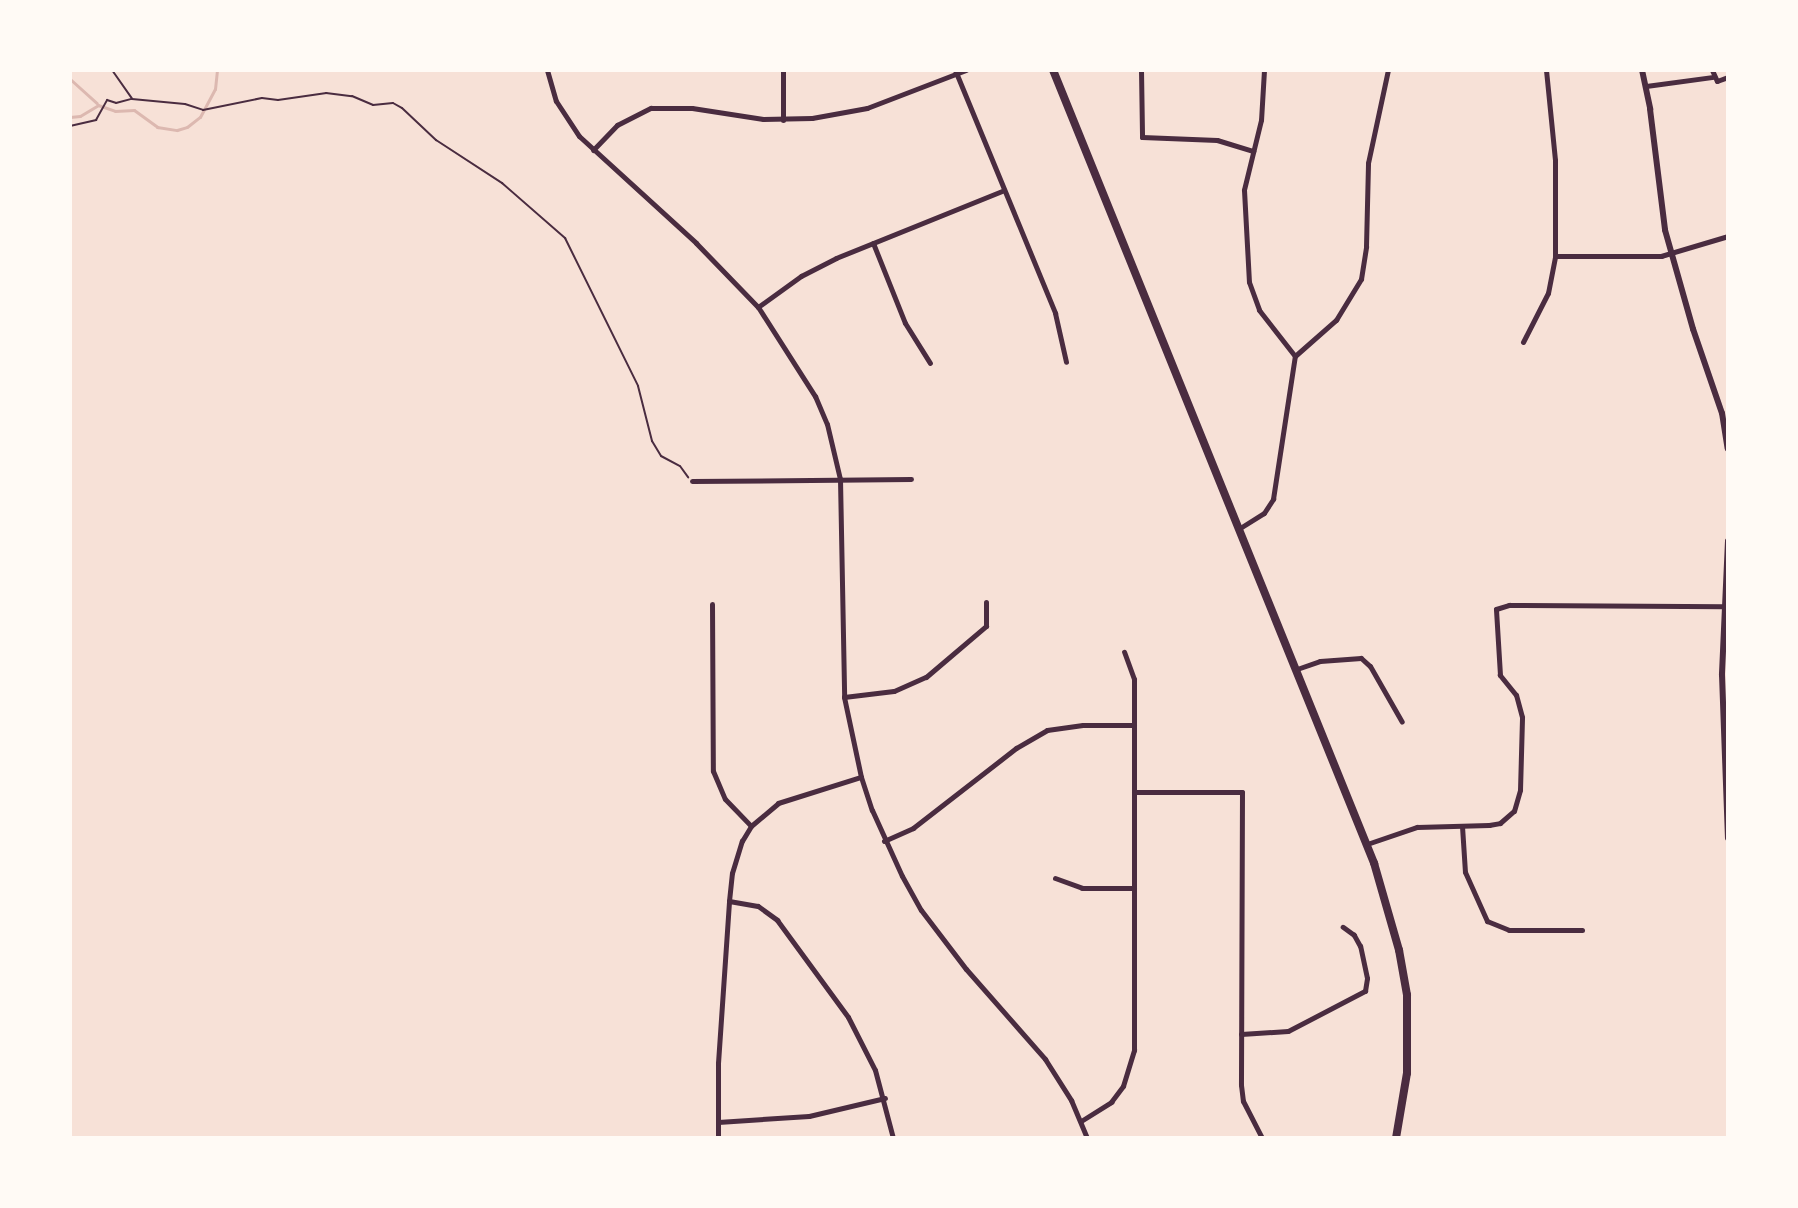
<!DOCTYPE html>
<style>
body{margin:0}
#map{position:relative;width:1798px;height:1208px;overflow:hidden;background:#f7e1d7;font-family:Manrope,sans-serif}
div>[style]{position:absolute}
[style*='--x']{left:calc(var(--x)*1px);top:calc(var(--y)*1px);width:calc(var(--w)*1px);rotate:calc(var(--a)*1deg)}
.stream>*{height:3px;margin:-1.5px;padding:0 1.5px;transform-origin:1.5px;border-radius:1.5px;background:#dcb8b0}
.path>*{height:2px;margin:-1px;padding:0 1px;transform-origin:1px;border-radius:1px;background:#4a2c40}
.minor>*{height:5px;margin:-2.5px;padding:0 2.5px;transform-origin:2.5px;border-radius:2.5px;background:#4a2c40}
.tertiary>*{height:6px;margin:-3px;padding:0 3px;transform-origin:3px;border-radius:3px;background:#4a2c40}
.primary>*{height:8px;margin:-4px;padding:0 4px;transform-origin:4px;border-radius:4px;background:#4a2c40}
span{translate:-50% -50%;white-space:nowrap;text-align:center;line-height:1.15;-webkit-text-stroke:8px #fffaf5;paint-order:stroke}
.frame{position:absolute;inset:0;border:72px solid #fffaf5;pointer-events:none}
</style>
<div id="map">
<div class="stream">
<i style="--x:70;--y:79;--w:36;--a:42"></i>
<i style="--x:70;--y:117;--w:10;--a:-6"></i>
<i style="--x:80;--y:116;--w:21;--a:-31"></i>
<i style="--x:98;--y:105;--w:18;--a:19"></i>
<i style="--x:115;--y:111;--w:19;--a:-3"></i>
<i style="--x:134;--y:110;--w:29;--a:36"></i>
<i style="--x:157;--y:127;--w:20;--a:9"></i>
<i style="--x:177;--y:130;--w:10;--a:-17"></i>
<i style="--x:187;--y:127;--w:16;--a:-38"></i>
<i style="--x:200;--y:117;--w:32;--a:-62"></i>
<i style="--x:215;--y:89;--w:19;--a:-84"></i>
</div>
<div class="path">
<i style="--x:112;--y:70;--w:35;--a:55"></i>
<i style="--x:132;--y:99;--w:53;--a:5.4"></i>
<i style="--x:185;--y:104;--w:19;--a:18"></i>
<i style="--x:203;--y:110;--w:60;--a:-11.5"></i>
<i style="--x:262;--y:98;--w:16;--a:7"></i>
<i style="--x:278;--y:100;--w:49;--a:-8.3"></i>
<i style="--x:326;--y:93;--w:26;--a:7"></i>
<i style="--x:352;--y:96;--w:23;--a:23"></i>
<i style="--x:373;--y:105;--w:20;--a:-6"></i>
<i style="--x:393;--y:103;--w:10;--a:29"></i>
<i style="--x:402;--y:108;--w:47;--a:43.3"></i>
<i style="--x:436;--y:140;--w:79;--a:33.1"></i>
<i style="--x:502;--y:183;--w:84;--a:41.1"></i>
<i style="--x:565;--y:238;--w:165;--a:63.7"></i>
<i style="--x:638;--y:386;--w:57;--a:75.7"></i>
<i style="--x:652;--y:441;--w:17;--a:59"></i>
<i style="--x:661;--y:456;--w:21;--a:28"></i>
<i style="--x:680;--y:466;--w:14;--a:54"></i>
<i style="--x:70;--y:126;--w:27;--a:-13"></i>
<i style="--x:96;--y:120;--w:23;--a:-61"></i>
<i style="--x:107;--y:100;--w:9;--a:18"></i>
<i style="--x:116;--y:103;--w:16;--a:-15"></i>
</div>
<div class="minor">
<i style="--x:547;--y:70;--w:32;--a:74"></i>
<i style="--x:556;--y:101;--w:42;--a:56.7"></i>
<i style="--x:579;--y:136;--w:159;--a:42.4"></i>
<i style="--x:696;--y:243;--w:89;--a:45.9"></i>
<i style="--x:758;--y:307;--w:106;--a:57.4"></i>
<i style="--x:815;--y:396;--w:30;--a:67"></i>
<i style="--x:827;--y:424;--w:57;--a:76.7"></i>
<i style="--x:840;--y:479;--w:218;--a:88.9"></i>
<i style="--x:844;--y:697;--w:82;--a:78"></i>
<i style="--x:861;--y:777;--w:35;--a:72"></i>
<i style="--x:872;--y:810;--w:72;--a:65.6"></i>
<i style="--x:902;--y:876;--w:39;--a:61"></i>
<i style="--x:921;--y:910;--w:74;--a:52.7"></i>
<i style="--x:966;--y:969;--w:120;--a:48.7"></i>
<i style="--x:1045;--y:1059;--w:49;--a:57.6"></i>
<i style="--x:1071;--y:1100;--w:41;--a:67.2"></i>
<i style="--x:955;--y:70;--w:263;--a:67.6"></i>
<i style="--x:1055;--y:313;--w:50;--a:77.3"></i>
<i style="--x:1141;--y:70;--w:67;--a:89.1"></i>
<i style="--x:1142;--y:137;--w:75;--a:2.3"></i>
<i style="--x:1217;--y:140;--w:38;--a:17"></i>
<i style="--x:1264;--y:70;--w:50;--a:93.4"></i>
<i style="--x:1261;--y:120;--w:72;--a:103.7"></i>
<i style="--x:1244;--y:190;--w:92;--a:86.9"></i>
<i style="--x:1249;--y:282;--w:30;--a:70"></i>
<i style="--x:1259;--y:310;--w:58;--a:52"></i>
<i style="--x:1712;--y:70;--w:12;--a:66"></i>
<i style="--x:1717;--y:81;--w:12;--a:-20"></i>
<i style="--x:1646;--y:86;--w:68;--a:-7.7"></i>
<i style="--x:783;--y:120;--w:50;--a:-90"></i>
<i style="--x:593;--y:150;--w:35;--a:-46"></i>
<i style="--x:617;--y:125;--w:38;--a:-27"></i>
<i style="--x:651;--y:108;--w:41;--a:0"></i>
<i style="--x:692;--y:108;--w:72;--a:8.8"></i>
<i style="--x:763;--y:119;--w:49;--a:-1.2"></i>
<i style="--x:812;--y:118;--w:56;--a:-10.3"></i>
<i style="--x:867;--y:108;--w:106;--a:-21"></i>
<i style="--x:873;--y:243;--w:86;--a:68.2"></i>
<i style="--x:905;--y:323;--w:47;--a:58"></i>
<i style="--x:1555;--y:256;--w:106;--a:0"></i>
<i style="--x:1661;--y:256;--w:70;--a:-16.6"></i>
<i style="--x:758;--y:307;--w:53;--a:-35.8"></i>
<i style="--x:801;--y:276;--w:39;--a:-27"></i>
<i style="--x:836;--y:258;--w:181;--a:-22"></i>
<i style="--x:1523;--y:342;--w:55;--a:-63"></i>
<i style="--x:1548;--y:293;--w:38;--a:-79"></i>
<i style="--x:1555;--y:256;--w:96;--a:-90"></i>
<i style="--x:1555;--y:160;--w:90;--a:-95.7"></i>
<i style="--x:692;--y:481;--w:219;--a:-0.5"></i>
<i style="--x:1240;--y:528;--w:28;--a:-32"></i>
<i style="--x:1264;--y:513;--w:17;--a:-57"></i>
<i style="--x:1273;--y:499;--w:145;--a:-81.3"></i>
<i style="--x:1295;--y:356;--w:55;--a:-41.3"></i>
<i style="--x:1336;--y:320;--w:48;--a:-58.6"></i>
<i style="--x:1361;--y:279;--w:33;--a:-81"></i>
<i style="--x:1366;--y:246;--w:83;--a:-88.6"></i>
<i style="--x:1368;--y:163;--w:95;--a:-77.9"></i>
<i style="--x:712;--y:604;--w:167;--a:89.7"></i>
<i style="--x:713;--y:771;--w:30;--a:67"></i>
<i style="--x:725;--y:799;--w:37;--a:46"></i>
<i style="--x:1297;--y:669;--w:24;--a:-19"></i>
<i style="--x:1320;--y:661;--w:41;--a:-4.2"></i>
<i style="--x:1361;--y:658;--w:12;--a:42"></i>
<i style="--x:1370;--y:666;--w:64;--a:60.3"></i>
<i style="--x:844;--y:697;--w:50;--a:-6.8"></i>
<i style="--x:894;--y:691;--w:35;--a:-24"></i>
<i style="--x:926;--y:677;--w:79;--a:-40.4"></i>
<i style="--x:986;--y:626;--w:24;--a:-90"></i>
<i style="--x:1134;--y:792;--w:108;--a:0"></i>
<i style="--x:1242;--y:792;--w:293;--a:90.2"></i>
<i style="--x:1241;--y:1085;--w:16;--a:83"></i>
<i style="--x:1243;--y:1101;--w:42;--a:62.8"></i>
<i style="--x:1462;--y:826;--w:46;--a:86.3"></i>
<i style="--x:1465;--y:872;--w:54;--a:65.8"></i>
<i style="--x:1487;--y:921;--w:24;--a:22"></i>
<i style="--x:1509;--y:930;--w:73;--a:0"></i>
<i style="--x:884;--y:841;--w:32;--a:-24"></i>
<i style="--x:913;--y:828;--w:130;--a:-37.8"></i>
<i style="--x:1016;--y:748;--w:36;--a:-30"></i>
<i style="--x:1047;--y:730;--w:36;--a:-8"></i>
<i style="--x:1083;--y:725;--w:51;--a:0"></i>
<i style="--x:1367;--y:844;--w:53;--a:-18.8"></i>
<i style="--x:1417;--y:827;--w:72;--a:-1.6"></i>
<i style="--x:1489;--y:825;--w:11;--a:-10"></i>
<i style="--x:1500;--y:823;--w:18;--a:-41"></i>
<i style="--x:1514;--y:811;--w:22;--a:-74"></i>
<i style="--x:1520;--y:790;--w:73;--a:-88.4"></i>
<i style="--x:1522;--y:717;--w:23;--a:-105"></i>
<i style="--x:1516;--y:695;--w:26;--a:-129"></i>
<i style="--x:1500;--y:675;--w:66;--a:-93.5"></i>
<i style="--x:1496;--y:609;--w:14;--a:-17"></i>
<i style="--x:1509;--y:605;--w:215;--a:0.3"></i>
<i style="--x:1055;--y:878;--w:29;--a:20"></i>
<i style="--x:1082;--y:888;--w:52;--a:0"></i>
<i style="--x:729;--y:901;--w:29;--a:10"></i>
<i style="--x:758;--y:906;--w:24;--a:36"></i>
<i style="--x:777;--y:920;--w:120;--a:53.8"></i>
<i style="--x:848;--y:1017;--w:59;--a:63"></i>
<i style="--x:875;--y:1070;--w:70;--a:75.2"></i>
<i style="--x:1241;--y:1034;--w:47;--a:-3.7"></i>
<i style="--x:1288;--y:1031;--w:87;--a:-27.5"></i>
<i style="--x:1365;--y:991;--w:13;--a:-81"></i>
<i style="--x:1367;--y:978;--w:33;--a:-102"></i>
<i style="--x:1360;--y:946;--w:13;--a:-119"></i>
<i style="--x:1354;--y:935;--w:14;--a:-144"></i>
<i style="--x:1081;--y:1121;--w:36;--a:-32"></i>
<i style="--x:1111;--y:1102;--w:20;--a:-53"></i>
<i style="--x:1123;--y:1086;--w:38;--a:-73"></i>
<i style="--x:1134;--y:1050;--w:371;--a:-90"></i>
<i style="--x:1134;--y:679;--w:29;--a:-110"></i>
<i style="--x:718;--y:1122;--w:91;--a:-3.8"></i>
<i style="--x:809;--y:1116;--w:78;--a:-13.3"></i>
<i style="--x:718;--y:1138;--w:75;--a:-90"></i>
<i style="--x:718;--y:1063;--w:162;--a:-86.1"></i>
<i style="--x:729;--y:901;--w:28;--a:-84"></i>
<i style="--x:732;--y:873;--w:34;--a:-73"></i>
<i style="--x:742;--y:841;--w:17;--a:-59"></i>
<i style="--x:751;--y:826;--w:35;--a:-40"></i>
<i style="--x:778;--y:803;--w:87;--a:-17.4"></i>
<i style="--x:1571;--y:1138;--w:20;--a:0"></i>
</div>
<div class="tertiary">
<i style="--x:1642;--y:70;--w:40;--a:78"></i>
<i style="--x:1650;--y:109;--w:122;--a:82.9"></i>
<i style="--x:1665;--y:230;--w:103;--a:74.2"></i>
<i style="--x:1693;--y:329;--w:89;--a:71"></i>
<i style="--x:1722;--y:413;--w:36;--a:81"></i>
<i style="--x:1728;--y:541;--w:134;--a:92.6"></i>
<i style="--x:1722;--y:675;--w:163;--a:87.9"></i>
</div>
<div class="primary">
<i style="--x:1053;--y:70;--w:856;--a:67.96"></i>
<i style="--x:1374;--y:863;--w:91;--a:74"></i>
<i style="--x:1399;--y:950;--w:46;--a:79.9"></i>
<i style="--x:1407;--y:995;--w:78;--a:90"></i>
<i style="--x:1407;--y:1073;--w:66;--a:99.6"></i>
</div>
<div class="frame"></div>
</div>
